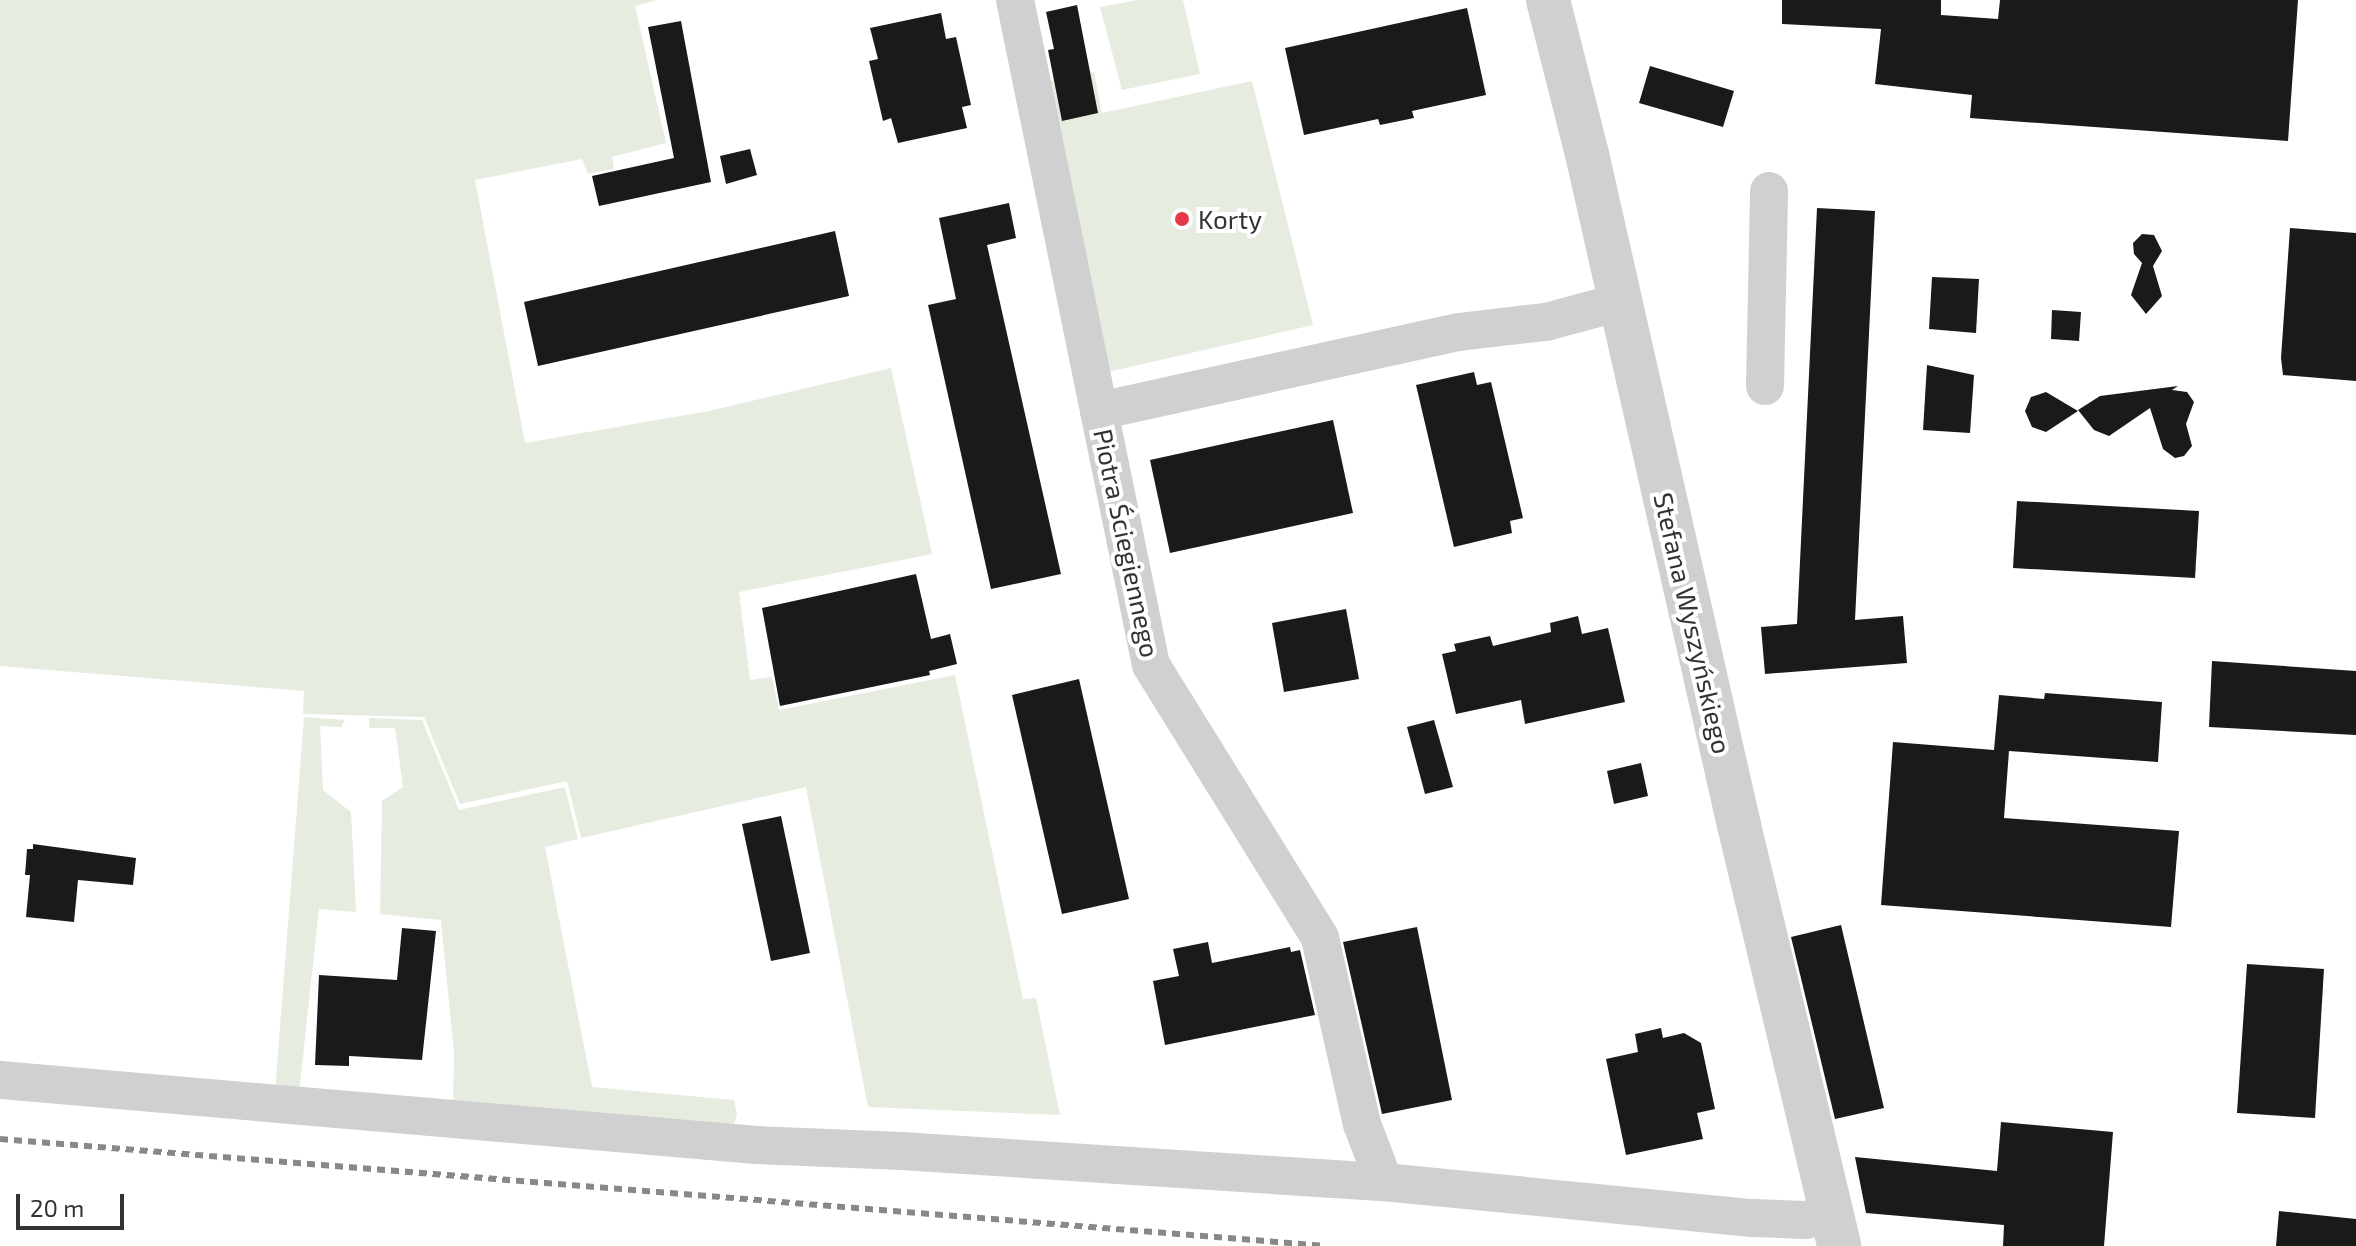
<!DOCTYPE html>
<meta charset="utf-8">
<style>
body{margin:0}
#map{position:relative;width:2356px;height:1246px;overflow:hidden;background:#fff;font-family:"Exo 2",sans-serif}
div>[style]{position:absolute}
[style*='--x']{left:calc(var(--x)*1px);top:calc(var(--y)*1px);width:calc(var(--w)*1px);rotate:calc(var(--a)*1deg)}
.green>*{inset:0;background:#e6ecdf}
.building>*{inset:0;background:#1a1a1a}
.minor>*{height:38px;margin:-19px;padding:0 19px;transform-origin:19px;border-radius:19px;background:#d0d0d0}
.tertiary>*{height:44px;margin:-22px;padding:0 22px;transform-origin:22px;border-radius:22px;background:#d0d0d0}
.rail>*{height:6px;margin-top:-3px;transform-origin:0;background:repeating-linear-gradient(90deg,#888 0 8px,transparent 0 14px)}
.dots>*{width:22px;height:22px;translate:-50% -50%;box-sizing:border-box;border:4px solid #fff;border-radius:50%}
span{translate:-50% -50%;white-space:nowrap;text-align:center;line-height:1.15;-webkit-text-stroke:8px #fff;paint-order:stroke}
.poi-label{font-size:26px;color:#333}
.left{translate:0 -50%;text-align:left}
.street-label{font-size:26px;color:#333}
.scale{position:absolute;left:16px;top:1194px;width:108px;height:36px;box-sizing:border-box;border:4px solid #333;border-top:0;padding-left:10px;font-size:24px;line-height:28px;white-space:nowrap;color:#333;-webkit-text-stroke:6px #fff;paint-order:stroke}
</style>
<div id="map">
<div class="green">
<i style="clip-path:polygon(0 0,657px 0,635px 6px,666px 143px,612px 157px,614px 169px,588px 174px,582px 159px,475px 180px,525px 443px,709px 411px,891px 368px,932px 554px,739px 592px,750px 680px,772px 677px,779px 710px,955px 675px,1023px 999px,1036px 998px,1060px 1115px,868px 1107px,806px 787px,581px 838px,567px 781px,460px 804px,424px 717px,303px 714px,304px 691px,0 666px)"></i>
<i style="clip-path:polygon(1138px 0,1183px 0,1200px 74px,1122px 90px,1100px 7px)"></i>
<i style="clip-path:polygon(1094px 72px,1102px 113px,1252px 81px,1313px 325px,1108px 372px,1049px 81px)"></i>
<i style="clip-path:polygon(304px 717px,345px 720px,341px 727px,320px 726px,323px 790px,351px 812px,356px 912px,319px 909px,299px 1093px,275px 1092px)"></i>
<i style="clip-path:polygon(369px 718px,422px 720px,459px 810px,565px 787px,578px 839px,545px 847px,592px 1087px,734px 1100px,737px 1115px,733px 1127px,453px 1107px,454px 1053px,441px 920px,380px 914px,382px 801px,403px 787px,395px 728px,369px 728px)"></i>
</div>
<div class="building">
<i style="clip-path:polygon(1782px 0,1941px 0,1941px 15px,1998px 19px,2000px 0,2298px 0,2288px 141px,1970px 118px,1972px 95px,1875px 84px,1881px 29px,1782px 24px)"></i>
<i style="clip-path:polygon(1077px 5px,1098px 113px,1062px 121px,1048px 50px,1054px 49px,1046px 12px)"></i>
<i style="clip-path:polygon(1467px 8px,1486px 95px,1412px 111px,1414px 118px,1380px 125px,1378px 119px,1304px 135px,1285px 48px)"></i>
<i style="clip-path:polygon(941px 13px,946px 39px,956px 37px,971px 105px,962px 107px,967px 128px,898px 143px,891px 118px,883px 121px,869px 61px,878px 59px,870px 28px)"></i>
<i style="clip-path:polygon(681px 21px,711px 182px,599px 206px,592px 176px,674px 158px,648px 27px)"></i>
<i style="clip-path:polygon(1650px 66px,1734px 91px,1723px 127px,1639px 103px)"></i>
<i style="clip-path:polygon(750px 149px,757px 175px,726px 184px,720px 156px)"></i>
<i style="clip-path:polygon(1009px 203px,1016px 238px,987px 245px,1061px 574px,991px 589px,928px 305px,956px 299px,939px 218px)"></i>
<i style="clip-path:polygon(1817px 208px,1875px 211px,1855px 620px,1903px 616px,1907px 663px,1765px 674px,1761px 627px,1797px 624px)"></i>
<i style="clip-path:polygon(2290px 228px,2356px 233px,2356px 381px,2283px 375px,2281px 358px)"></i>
<i style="clip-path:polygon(835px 231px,849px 296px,538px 366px,524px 302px)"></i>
<i style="clip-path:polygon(2142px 234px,2154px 235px,2162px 251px,2153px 266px,2162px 296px,2146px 314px,2131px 295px,2142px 263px,2134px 254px,2133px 243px)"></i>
<i style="clip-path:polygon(1932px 277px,1979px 279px,1976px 333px,1929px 329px)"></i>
<i style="clip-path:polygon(2052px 310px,2081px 312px,2079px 341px,2051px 339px)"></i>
<i style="clip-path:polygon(1927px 365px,1974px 375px,1970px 433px,1923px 430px)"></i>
<i style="clip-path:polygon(1474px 372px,1477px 385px,1491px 382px,1523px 518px,1510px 521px,1512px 533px,1454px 547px,1416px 385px)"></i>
<i style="clip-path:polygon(2178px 386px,2172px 390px,2187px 392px,2194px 402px,2186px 424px,2192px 446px,2184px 456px,2175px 458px,2163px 449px,2150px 408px,2109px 436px,2094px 430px,2078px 410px,2100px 396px)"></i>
<i style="clip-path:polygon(2046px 392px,2078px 411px,2046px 432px,2032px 427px,2025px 411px,2031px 397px)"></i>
<i style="clip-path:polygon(1333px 420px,1353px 513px,1170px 553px,1150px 460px)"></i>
<i style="clip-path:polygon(2017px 501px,2199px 511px,2195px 578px,2013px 568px)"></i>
<i style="clip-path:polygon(916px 574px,931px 639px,950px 634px,957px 664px,929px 671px,930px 675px,780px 706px,762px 608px)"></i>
<i style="clip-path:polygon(1346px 609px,1359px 679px,1284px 692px,1272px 623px)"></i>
<i style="clip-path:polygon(1578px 616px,1582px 634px,1608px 628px,1625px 702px,1525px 724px,1521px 700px,1456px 714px,1442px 654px,1456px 651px,1454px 644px,1490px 636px,1493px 646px,1551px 632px,1550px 623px)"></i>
<i style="clip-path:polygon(2212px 661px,2356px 671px,2356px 735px,2209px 727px)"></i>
<i style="clip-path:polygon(1079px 679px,1129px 899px,1062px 914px,1012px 695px)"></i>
<i style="clip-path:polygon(2045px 693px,2162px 702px,2158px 762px,2009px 751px,2004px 818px,2179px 831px,2171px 927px,1881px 905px,1893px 742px,1994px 750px,1999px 695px,2044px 699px)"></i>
<i style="clip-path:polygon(1434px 720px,1453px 787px,1425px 794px,1407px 727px)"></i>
<i style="clip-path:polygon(1641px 763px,1648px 796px,1614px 804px,1607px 771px)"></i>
<i style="clip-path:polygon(781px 816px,810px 953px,771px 961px,742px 824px)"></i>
<i style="clip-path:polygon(33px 844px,136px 858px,133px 885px,78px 880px,74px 922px,26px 917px,30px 875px,25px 875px,27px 849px,33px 849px)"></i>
<i style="clip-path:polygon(1841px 925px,1884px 1108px,1835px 1119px,1791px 937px)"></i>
<i style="clip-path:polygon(1417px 927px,1452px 1100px,1382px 1114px,1343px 942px)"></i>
<i style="clip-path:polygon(402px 928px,436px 931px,422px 1060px,349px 1056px,349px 1066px,315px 1065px,319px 975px,397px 980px)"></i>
<i style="clip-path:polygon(1208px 942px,1212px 963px,1290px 947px,1291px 952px,1300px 950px,1315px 1015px,1165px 1045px,1153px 981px,1179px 976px,1173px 949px)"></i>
<i style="clip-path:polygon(2247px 964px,2324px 969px,2315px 1118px,2237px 1113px)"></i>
<i style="clip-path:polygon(1661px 1028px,1663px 1038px,1684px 1033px,1701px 1043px,1715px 1109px,1697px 1113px,1703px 1139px,1626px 1155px,1606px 1059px,1638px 1052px,1635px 1034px)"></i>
<i style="clip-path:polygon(2001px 1122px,2113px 1132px,2104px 1246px,2003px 1246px,2004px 1225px,1866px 1213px,1855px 1157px,1997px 1171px)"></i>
<i style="clip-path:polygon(2279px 1211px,2356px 1219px,2356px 1246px,2276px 1246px)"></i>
</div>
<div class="minor">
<i style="--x:1015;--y:0;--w:679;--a:78.44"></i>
<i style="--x:1151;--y:665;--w:321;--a:58.2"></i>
<i style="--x:1320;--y:938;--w:191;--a:77.3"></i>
<i style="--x:1362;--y:1124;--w:62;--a:69.2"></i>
<i style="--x:1765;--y:386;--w:195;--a:-88.8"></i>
<i style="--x:1099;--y:411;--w:369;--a:-12.4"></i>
<i style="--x:1459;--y:332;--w:88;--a:-6.6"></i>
<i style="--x:1546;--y:322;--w:77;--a:-15.1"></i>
<i style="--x:0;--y:1080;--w:759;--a:4.91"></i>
<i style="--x:756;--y:1145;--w:145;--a:2.4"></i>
<i style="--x:901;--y:1151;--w:484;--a:3.7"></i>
<i style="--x:1384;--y:1182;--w:372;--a:5.6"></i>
<i style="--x:1754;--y:1218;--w:51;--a:2.2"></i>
<i style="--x:1805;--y:1220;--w:26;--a:-9"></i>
</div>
<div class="tertiary">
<i style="--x:1548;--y:0;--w:159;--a:75.8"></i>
<i style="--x:1587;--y:154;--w:688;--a:77.24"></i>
<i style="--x:1739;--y:825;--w:433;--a:76.6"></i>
</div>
<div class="rail">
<i style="--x:0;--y:1139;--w:1330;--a:4.61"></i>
</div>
<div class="dots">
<i style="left:1182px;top:219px;background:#e63946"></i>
</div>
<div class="poi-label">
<span class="left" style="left:1198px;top:219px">Korty</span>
</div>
<div class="street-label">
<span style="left:1127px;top:543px;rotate:78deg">Piotra Ściegiennego</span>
<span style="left:1693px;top:623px;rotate:77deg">Stefana Wyszyńskiego</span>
</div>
<div class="scale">20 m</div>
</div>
